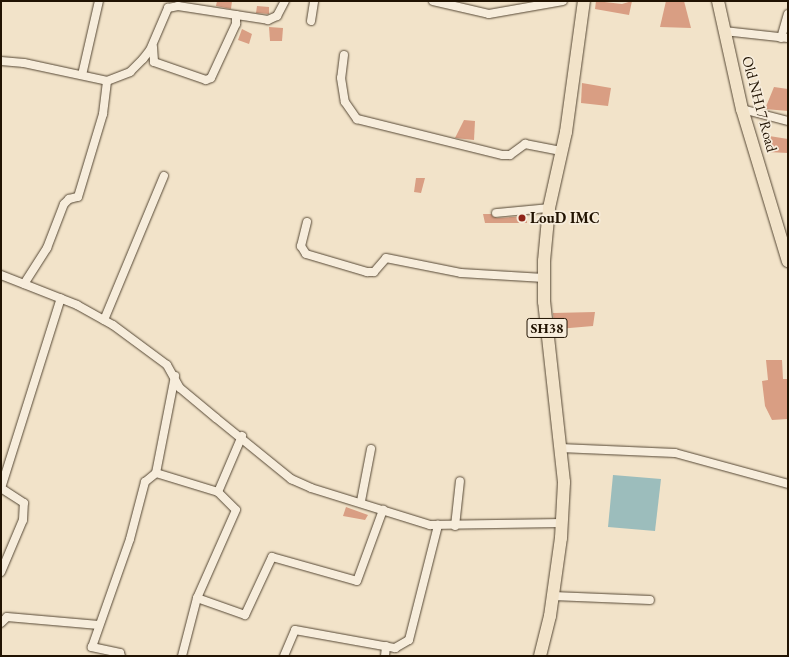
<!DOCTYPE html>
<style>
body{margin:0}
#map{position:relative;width:789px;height:657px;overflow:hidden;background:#f2e3c9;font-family:"EB Garamond",serif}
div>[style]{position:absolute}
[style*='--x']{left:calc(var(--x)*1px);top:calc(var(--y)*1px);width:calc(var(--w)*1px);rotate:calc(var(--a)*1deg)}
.water>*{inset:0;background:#9cbdbc}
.building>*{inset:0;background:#d99e83}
.roads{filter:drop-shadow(0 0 1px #554734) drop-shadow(0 0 1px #554734)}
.street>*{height:8px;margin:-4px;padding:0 4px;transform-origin:4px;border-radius:4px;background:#f7eddc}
.primary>*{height:12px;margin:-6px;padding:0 6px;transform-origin:6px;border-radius:6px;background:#f2e3c9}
.dots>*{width:11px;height:11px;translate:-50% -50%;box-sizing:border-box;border:2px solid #f7eddc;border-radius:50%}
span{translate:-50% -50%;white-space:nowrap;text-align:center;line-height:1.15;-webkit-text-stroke:3.5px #f7eddc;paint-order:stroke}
.shield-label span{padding:1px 3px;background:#f7eddc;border:1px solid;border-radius:3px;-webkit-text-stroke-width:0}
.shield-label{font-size:14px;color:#211302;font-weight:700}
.street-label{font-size:15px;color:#211302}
.poi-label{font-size:15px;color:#211302;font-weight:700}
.left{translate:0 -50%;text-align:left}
.frame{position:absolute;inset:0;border:2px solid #211302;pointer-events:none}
</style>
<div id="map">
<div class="water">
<i style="clip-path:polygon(613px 475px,661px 479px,655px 531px,608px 527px)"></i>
</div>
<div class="building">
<i style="clip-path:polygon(217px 1px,232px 1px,231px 9px,216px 6px)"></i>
<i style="clip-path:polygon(596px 1px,622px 4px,632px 1px,629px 15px,595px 9px)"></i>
<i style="clip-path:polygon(666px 1px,684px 1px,691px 28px,660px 27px)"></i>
<i style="clip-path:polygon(257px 6px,269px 7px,269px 14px,256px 13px)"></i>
<i style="clip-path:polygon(269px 27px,283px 28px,282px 41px,270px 41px)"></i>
<i style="clip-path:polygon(242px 29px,252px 34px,249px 44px,238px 40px)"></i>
<i style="clip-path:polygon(582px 83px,611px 88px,608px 106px,581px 103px)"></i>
<i style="clip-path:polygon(774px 87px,788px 89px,788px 111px,765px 109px)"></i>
<i style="clip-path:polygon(464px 120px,475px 121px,474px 140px,455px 138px)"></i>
<i style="clip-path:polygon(763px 135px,788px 139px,788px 153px,767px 152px)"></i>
<i style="clip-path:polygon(416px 178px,425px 178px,421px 193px,414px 192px)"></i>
<i style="clip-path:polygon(483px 214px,491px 214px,497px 218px,527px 216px,527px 223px,485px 223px)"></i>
<i style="clip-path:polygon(595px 312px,593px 326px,558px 329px,559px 331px,555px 332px,553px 313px)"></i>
<i style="clip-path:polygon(766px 360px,782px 360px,783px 379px,788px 379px,788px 419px,772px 420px,765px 406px,762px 381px,768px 380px)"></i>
<i style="clip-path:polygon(346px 507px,368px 515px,365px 520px,343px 516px)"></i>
</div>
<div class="roads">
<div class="street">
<i style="--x:433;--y:1;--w:57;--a:13.1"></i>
<i style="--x:489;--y:14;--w:75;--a:-10"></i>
<i style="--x:311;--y:21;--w:20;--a:-81"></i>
<i style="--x:724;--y:31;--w:64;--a:6.2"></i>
<i style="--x:781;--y:38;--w:25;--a:-74"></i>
<i style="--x:153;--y:47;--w:15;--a:86"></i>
<i style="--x:154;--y:62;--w:55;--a:19.1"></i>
<i style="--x:206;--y:80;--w:5;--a:-22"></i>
<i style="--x:211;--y:78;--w:60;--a:-65.2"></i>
<i style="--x:236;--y:24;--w:9;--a:-90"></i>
<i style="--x:344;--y:55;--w:23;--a:97"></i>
<i style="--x:341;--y:78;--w:24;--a:81"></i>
<i style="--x:345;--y:102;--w:21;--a:55"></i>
<i style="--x:357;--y:119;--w:150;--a:13.9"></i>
<i style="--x:503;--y:155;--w:7;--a:0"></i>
<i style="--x:510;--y:155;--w:19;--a:-36"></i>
<i style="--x:525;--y:144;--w:38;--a:11"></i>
<i style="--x:1;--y:61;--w:23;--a:5"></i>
<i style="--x:24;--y:63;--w:85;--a:12.2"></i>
<i style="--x:82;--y:75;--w:76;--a:-77.1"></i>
<i style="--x:742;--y:109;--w:48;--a:14.6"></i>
<i style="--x:496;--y:213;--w:53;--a:-5.4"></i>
<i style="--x:307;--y:222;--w:25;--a:104"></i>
<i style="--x:301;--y:246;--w:9;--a:58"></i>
<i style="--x:306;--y:254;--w:64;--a:16.4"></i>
<i style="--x:367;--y:272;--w:7;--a:0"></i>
<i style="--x:374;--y:272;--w:18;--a:-49"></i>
<i style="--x:386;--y:258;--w:76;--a:11.3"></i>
<i style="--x:461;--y:273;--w:83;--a:3.4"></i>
<i style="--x:1;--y:275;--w:82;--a:21.5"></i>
<i style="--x:77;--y:305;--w:41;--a:29.1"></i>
<i style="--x:113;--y:325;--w:67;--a:36.5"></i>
<i style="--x:167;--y:365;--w:26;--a:61"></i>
<i style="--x:180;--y:388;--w:47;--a:39.8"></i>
<i style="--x:216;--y:418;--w:97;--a:39.1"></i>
<i style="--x:291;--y:479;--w:22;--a:24"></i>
<i style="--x:311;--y:488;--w:125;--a:17.3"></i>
<i style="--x:430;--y:525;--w:132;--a:-0.9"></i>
<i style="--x:24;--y:284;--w:43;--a:-57.4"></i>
<i style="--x:47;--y:248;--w:47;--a:-68.9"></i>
<i style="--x:64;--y:204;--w:7;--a:-45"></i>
<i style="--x:69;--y:199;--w:9;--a:-13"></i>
<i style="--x:78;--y:197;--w:87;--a:-73.2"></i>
<i style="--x:103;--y:114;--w:33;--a:-83"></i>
<i style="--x:107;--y:81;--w:25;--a:-21"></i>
<i style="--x:130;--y:72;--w:18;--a:-45"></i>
<i style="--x:143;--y:59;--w:11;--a:-52"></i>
<i style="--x:150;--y:50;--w:46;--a:-66.8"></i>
<i style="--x:168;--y:8;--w:10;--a:-11"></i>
<i style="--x:178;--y:6;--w:91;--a:8.8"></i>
<i style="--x:268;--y:20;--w:10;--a:-24"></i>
<i style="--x:277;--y:16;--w:17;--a:-62"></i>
<i style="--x:104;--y:320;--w:156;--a:-67.4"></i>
<i style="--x:560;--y:448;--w:115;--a:2.5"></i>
<i style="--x:675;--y:453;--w:117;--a:15.3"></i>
<i style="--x:156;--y:473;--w:99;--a:-78.9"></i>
<i style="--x:218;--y:492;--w:61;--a:-66.8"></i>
<i style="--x:361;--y:501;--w:53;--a:-79.1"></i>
<i style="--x:455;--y:526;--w:45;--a:-83.7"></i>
<i style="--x:1;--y:572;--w:56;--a:-67.1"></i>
<i style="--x:23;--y:520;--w:17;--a:-87"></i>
<i style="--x:24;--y:503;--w:27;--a:-147"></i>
<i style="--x:1;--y:488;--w:199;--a:-72.5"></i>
<i style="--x:553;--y:596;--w:97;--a:2.4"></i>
<i style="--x:1;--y:623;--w:8;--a:-45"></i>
<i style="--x:7;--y:617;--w:92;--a:5"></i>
<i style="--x:121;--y:656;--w:3;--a:-108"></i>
<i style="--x:120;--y:653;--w:29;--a:-168"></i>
<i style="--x:92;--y:647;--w:114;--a:-70.6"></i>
<i style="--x:130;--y:539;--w:59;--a:-75.3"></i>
<i style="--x:145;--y:482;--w:14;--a:-39"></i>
<i style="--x:156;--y:473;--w:65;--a:17"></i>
<i style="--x:218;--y:492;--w:25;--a:45"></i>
<i style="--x:236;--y:510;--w:96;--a:113.9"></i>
<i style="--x:197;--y:598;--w:51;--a:19.5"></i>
<i style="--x:245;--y:615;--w:64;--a:-65"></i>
<i style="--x:272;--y:557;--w:88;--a:15.8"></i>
<i style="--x:357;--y:581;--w:76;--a:-69.9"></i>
<i style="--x:182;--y:656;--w:60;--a:-75.5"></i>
<i style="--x:284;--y:656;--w:28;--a:-67"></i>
<i style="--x:295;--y:630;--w:102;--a:10.2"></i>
<i style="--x:395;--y:648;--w:16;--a:-30"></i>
<i style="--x:409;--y:640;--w:119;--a:-75.8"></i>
<i style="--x:385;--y:656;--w:10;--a:-84"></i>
</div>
<div class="primary">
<i style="--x:718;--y:1;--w:111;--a:77.5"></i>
<i style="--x:742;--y:109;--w:159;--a:73.2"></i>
<i style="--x:540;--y:656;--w:41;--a:-76"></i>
<i style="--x:550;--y:616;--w:79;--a:-82"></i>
<i style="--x:561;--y:538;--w:56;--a:-86.9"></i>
<i style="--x:564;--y:482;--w:181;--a:-96.3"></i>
<i style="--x:544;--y:302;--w:41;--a:-90"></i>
<i style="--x:544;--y:261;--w:53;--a:-84.6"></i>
<i style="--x:549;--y:208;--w:78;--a:-77.4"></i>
<i style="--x:566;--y:132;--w:132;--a:-82.2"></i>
</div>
</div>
<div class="dots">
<i style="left:522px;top:218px;background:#8f2418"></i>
</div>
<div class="shield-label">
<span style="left:547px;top:328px">SH38</span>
</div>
<div class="street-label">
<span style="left:760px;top:104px;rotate:75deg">Old NH17 Road</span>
</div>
<div class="poi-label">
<span class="left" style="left:530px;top:218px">LouD IMC</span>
</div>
<div class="frame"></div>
</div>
